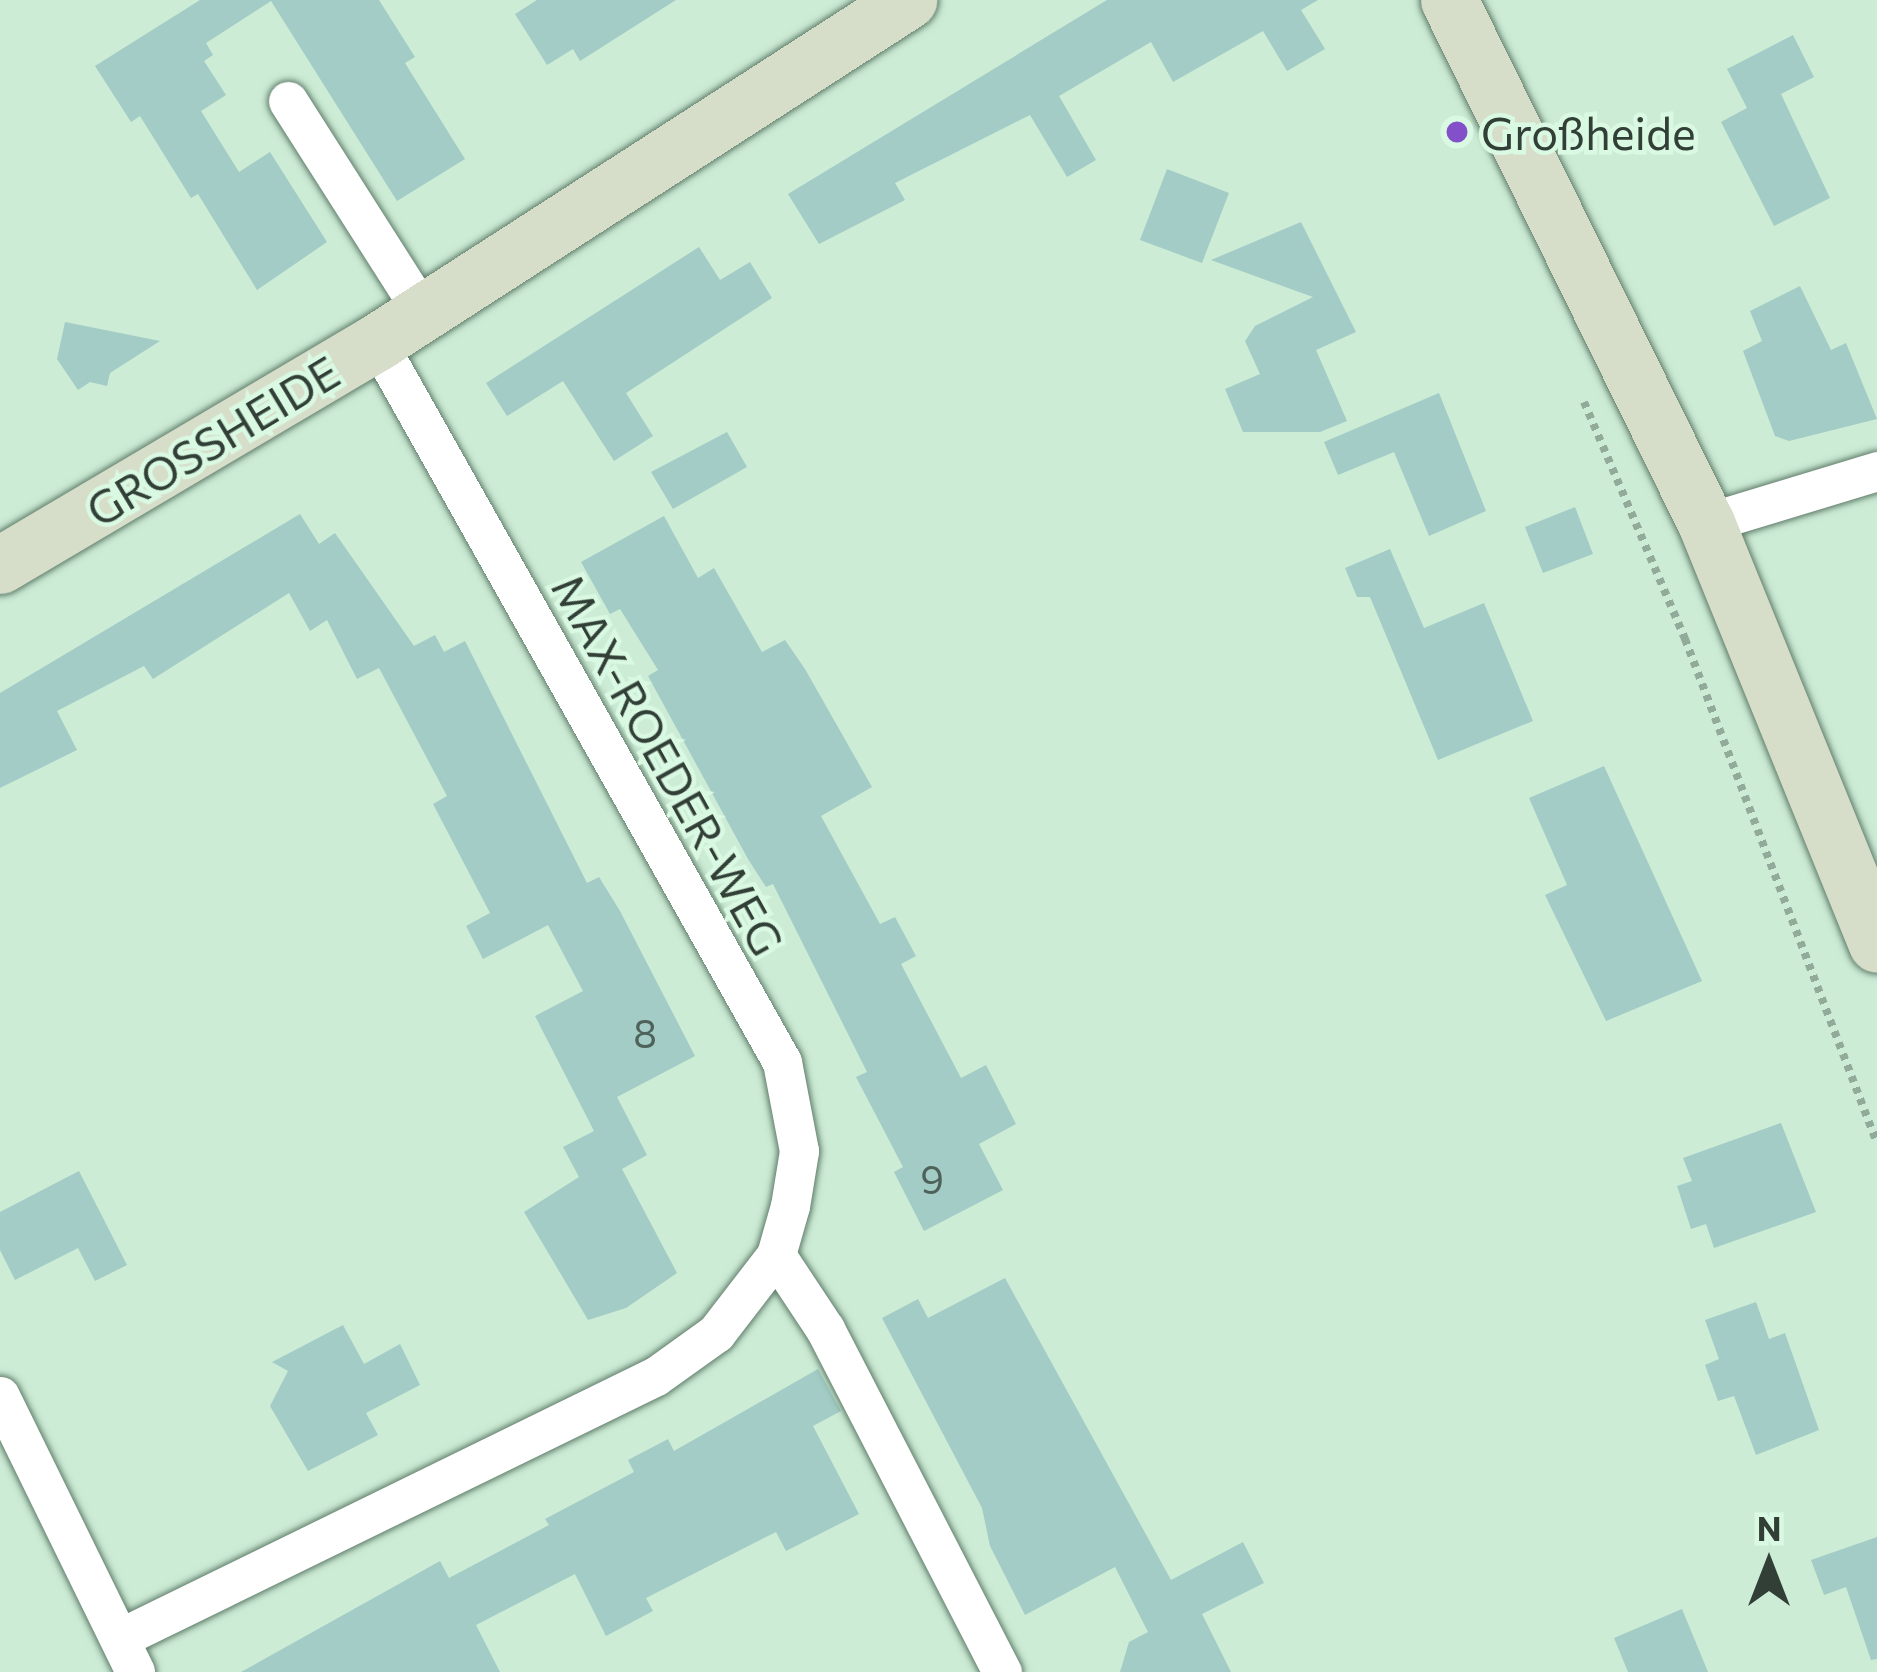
<!DOCTYPE html>
<meta charset="utf-8">
<style>
body{margin:0}
#map{position:relative;width:1877px;height:1672px;overflow:hidden;background:#ccecd6;font-family:Commissioner,sans-serif}
div>[style]{position:absolute}
[style*='--x']{left:calc(var(--x)*1px);top:calc(var(--y)*1px);width:calc(var(--w)*1px);rotate:calc(var(--a)*1deg)}
.building>*{inset:0;background:#a2ccc5}
.path>*{height:8px;margin-top:-4px;transform-origin:0;background:repeating-linear-gradient(90deg,#91aa99 0 6px,transparent 0 12px)}
.roads{filter:drop-shadow(0 0 3px #607d6a) drop-shadow(0 0 3px #607d6a)}
.street>*{height:39px;margin:-19.5px;padding:0 19.5px;transform-origin:19.5px;border-radius:19.5px;background:#fff}
.secondary>*{height:57px;margin:-28.5px;padding:0 28.5px;transform-origin:28.5px;border-radius:28.5px;background:#d6deca}
.dots>*{width:33px;height:33px;translate:-50% -50%;box-sizing:border-box;border:6px solid #d9f9e3;border-radius:50%}
span{translate:-50% -50%;white-space:nowrap;text-align:center;line-height:1.15;-webkit-text-stroke:9px #d9f9e3;paint-order:stroke}
.number-label{font-size:39px;color:#4e625a}
.number-label span{-webkit-text-stroke-width:0}
.poi-label{font-size:45px;color:#323f36}
.left{translate:0 -50%;text-align:left}
.street-label{font-size:45px;color:#323f36}
.north{position:absolute;left:1709px;top:1504px;width:120px;height:120px;-webkit-text-stroke:9px #d9f9e3;paint-order:stroke;rotate:0deg;font-size:33px;font-weight:700;line-height:48px;text-align:center;color:#323f36}
.north::after{content:'';display:block;margin:auto;width:42px;height:54px;background:#323f36;clip-path:polygon(50% 0,100% 100%,50% 72%,0 100%)}
</style>
<div id="map">
<div class="building">
<i style="clip-path:polygon(200px 0,379px 0,415px 57px,405px 63px,465px 159px,397px 201px,271px 1px,206px 43px,213px 55px,204px 61px,226px 95px,201px 111px,239px 172px,270px 152px,327px 242px,257px 290px,198px 194px,191px 198px,140px 116px,131px 122px,95px 66px)"></i>
<i style="clip-path:polygon(537px 0,676px 0,580px 61px,573px 49px,547px 65px,515px 14px)"></i>
<i style="clip-path:polygon(1107px 0,1318px 0,1301px 10px,1325px 49px,1287px 71px,1263px 31px,1173px 82px,1151px 42px,1059px 96px,1096px 160px,1067px 177px,1030px 115px,895px 183px,905px 200px,819px 244px,788px 194px)"></i>
<i style="clip-path:polygon(1793px 35px,1814px 77px,1781px 94px,1830px 198px,1774px 226px,1721px 122px,1747px 108px,1727px 69px)"></i>
<i style="clip-path:polygon(1167px 169px,1229px 193px,1202px 263px,1140px 240px)"></i>
<i style="clip-path:polygon(1301px 222px,1356px 332px,1316px 350px,1347px 421px,1320px 432px,1243px 432px,1225px 389px,1260px 374px,1245px 341px,1255px 326px,1313px 297px,1211px 260px)"></i>
<i style="clip-path:polygon(699px 247px,720px 280px,750px 262px,772px 298px,626px 393px,653px 436px,614px 461px,563px 381px,507px 416px,486px 383px)"></i>
<i style="clip-path:polygon(1800px 286px,1831px 350px,1846px 343px,1877px 419px,1789px 441px,1775px 436px,1743px 351px,1762px 341px,1750px 311px)"></i>
<i style="clip-path:polygon(65px 322px,160px 341px,110px 373px,107px 386px,90px 382px,78px 390px,57px 359px)"></i>
<i style="clip-path:polygon(1439px 393px,1486px 511px,1429px 536px,1394px 452px,1338px 475px,1324px 442px)"></i>
<i style="clip-path:polygon(727px 432px,747px 467px,673px 509px,651px 472px)"></i>
<i style="clip-path:polygon(1575px 507px,1593px 554px,1543px 573px,1525px 527px)"></i>
<i style="clip-path:polygon(300px 514px,319px 544px,335px 533px,414px 646px,435px 635px,444px 652px,465px 641px,587px 883px,599px 877px,620px 911px,695px 1056px,617px 1097px,647px 1155px,622px 1169px,677px 1273px,626px 1308px,588px 1320px,524px 1212px,579px 1177px,563px 1147px,594px 1131px,535px 1016px,583px 991px,548px 925px,483px 959px,466px 926px,490px 913px,433px 804px,447px 796px,379px 668px,357px 679px,327px 620px,310px 631px,289px 593px,153px 679px,144px 666px,57px 711px,77px 750px,0 788px,0 693px)"></i>
<i style="clip-path:polygon(664px 516px,698px 578px,714px 568px,762px 652px,785px 640px,805px 669px,872px 787px,821px 816px,880px 924px,895px 917px,916px 956px,901px 964px,961px 1078px,986px 1065px,1016px 1124px,979px 1144px,1003px 1190px,924px 1231px,894px 1172px,903px 1167px,856px 1077px,867px 1072px,773px 884px,766px 887px,748px 859px,648px 676px,658px 670px,620px 609px,610px 614px,581px 562px)"></i>
<i style="clip-path:polygon(1390px 549px,1424px 628px,1484px 603px,1533px 721px,1438px 760px,1370px 597px,1357px 597px,1345px 568px)"></i>
<i style="clip-path:polygon(1604px 766px,1702px 981px,1606px 1021px,1545px 895px,1567px 885px,1529px 798px)"></i>
<i style="clip-path:polygon(1781px 1123px,1816px 1212px,1714px 1248px,1706px 1224px,1691px 1229px,1677px 1186px,1692px 1181px,1683px 1158px)"></i>
<i style="clip-path:polygon(79px 1171px,127px 1265px,95px 1281px,78px 1248px,15px 1280px,0 1250px,0 1212px)"></i>
<i style="clip-path:polygon(1005px 1278px,1171px 1580px,1243px 1542px,1264px 1583px,1202px 1614px,1231px 1672px,1120px 1672px,1129px 1642px,1148px 1632px,1115px 1567px,1025px 1615px,990px 1546px,982px 1508px,882px 1318px,918px 1299px,928px 1318px)"></i>
<i style="clip-path:polygon(1756px 1302px,1769px 1339px,1785px 1333px,1819px 1430px,1756px 1455px,1734px 1396px,1718px 1401px,1705px 1365px,1719px 1359px,1705px 1320px)"></i>
<i style="clip-path:polygon(343px 1325px,364px 1364px,400px 1344px,420px 1385px,366px 1413px,378px 1435px,308px 1471px,270px 1406px,288px 1371px,272px 1362px)"></i>
<i style="clip-path:polygon(818px 1369px,841px 1411px,813px 1426px,859px 1514px,786px 1551px,776px 1532px,646px 1598px,653px 1611px,606px 1636px,575px 1574px,476px 1625px,500px 1672px,241px 1672px,440px 1561px,449px 1578px,549px 1525px,545px 1519px,634px 1472px,628px 1460px,668px 1439px,674px 1451px)"></i>
<i style="clip-path:polygon(1877px 1537px,1877px 1659px,1871px 1660px,1846px 1587px,1824px 1595px,1811px 1560px)"></i>
<i style="clip-path:polygon(1682px 1609px,1708px 1672px,1628px 1672px,1614px 1638px)"></i>
</div>
<div class="path">
<i style="--x:1584;--y:402;--w:258;--a:66.9"></i>
<i style="--x:1685;--y:639;--w:539;--a:69.15"></i>
</div>
<div class="roads">
<div class="street">
<i style="--x:288;--y:101;--w:251;--a:57.5"></i>
<i style="--x:1706;--y:523;--w:179;--a:-16.9"></i>
<i style="--x:776;--y:1255;--w:89;--a:56.5"></i>
<i style="--x:825;--y:1329;--w:386;--a:62.7"></i>
<i style="--x:0;--y:1396;--w:307;--a:63.9"></i>
<i style="--x:122;--y:1637;--w:594;--a:-26.05"></i>
<i style="--x:656;--y:1376;--w:74;--a:-35.6"></i>
<i style="--x:716;--y:1333;--w:98;--a:-52.4"></i>
<i style="--x:776;--y:1255;--w:51;--a:-74.1"></i>
<i style="--x:790;--y:1206;--w:56;--a:-80.7"></i>
<i style="--x:799;--y:1151;--w:91;--a:-100.8"></i>
<i style="--x:782;--y:1062;--w:826;--a:-119.36"></i>
</div>
<div class="secondary">
<i style="--x:1449;--y:0;--w:583;--a:63.83"></i>
<i style="--x:1706;--y:523;--w:454;--a:67.9"></i>
<i style="--x:0;--y:565;--w:438;--a:-30.6"></i>
<i style="--x:377;--y:342;--w:632;--a:-32.78"></i>
</div>
</div>
<div class="dots">
<i style="left:1457px;top:132px;background:#8350c9"></i>
</div>
<div class="number-label">
<span style="left:645px;top:1032px">8</span>
<span style="left:932px;top:1178px">9</span>
</div>
<div class="poi-label">
<span class="left" style="left:1481px;top:132px">Großheide</span>
</div>
<div class="street-label">
<span style="left:212px;top:440px;rotate:-31deg">GROSSHEIDE</span>
<span style="left:669px;top:764px;rotate:61deg">MAX-ROEDER-WEG</span>
</div>
<div class="north">N</div>
</div>
